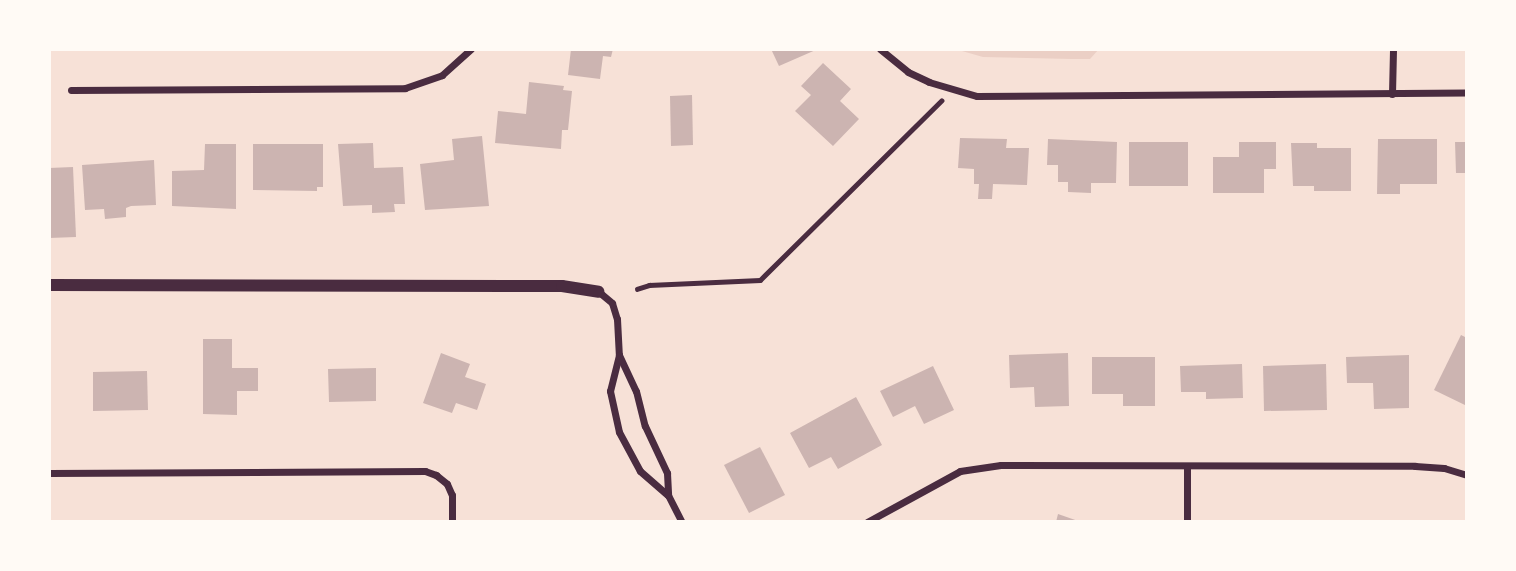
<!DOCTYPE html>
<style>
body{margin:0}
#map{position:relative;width:1516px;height:571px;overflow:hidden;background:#f7e1d7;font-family:Ubuntu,sans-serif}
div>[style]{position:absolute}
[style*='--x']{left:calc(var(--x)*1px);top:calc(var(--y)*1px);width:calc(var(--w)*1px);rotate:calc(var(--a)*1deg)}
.green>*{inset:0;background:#ebcfc5}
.building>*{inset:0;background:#ccb4b1}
.path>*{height:4.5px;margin:-2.25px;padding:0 2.25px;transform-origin:2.25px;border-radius:2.25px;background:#4a2c40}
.minor>*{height:7px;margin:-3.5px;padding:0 3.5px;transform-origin:3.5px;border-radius:3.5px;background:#4a2c40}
.tertiary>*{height:12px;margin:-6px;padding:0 6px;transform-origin:6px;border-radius:6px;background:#4a2c40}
span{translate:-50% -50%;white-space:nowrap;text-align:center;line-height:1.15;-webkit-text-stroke:7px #fffaf5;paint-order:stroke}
.frame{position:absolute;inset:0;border:51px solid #fffaf5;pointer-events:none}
</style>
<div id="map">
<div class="green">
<i style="clip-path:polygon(955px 49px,1099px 49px,1090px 59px,1072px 59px,983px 57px)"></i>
</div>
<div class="building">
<i style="clip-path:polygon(571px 49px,613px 49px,611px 57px,603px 56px,600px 79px,568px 75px)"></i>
<i style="clip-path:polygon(771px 49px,818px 49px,779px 66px)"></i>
<i style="clip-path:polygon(823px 63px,851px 89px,840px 101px,859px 119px,833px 146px,795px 111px,811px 95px,801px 86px)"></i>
<i style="clip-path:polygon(529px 82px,564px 86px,563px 90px,572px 91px,568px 130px,562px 130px,561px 149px,495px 143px,498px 111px,526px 114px)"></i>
<i style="clip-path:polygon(692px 95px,693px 145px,671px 146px,670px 96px)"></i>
<i style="clip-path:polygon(482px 136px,489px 206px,425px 210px,420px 164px,454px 160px,452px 139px)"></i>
<i style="clip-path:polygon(960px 138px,1007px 139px,1006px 148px,1029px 148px,1027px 185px,993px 184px,992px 199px,978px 199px,979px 184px,974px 184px,974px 169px,958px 168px)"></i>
<i style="clip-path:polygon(1048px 139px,1117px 142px,1116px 183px,1091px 183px,1091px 193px,1068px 192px,1068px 182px,1058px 182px,1058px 165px,1047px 165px)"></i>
<i style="clip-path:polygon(1378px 139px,1437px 139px,1437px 184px,1400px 184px,1400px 194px,1377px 194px)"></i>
<i style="clip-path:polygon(1129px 142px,1188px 142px,1188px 186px,1129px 186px)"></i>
<i style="clip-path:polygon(1239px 142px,1276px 142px,1276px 169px,1264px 169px,1264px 193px,1213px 193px,1213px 157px,1239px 157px)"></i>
<i style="clip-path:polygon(1455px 142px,1467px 142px,1467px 173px,1456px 173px)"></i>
<i style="clip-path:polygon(373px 143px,374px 168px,403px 167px,405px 204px,394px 204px,395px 212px,372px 213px,372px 205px,343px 206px,338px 144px)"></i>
<i style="clip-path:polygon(1291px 143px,1317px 143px,1317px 148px,1351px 148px,1351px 191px,1314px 191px,1314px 186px,1293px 186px)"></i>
<i style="clip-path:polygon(205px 144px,236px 144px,236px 209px,172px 206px,172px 171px,204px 170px)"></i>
<i style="clip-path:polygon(253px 144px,323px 144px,323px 187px,317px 187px,317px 191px,253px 190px)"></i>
<i style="clip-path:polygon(154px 160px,156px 205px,131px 206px,126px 208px,126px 217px,105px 219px,104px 209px,85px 210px,82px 165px)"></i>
<i style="clip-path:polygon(73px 167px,76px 237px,49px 238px,49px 168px)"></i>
<i style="clip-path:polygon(1461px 335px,1467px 338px,1467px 406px,1434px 390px)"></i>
<i style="clip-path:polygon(203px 339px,232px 339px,232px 368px,258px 368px,258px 391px,237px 391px,237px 415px,203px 414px)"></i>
<i style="clip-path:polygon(441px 353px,470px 364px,465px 377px,486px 384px,477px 410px,456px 403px,452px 413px,423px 403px)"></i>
<i style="clip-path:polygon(1068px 353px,1069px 406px,1035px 407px,1034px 387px,1010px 388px,1009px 355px)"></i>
<i style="clip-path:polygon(1409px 355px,1409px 408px,1374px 409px,1373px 383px,1347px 383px,1346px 357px)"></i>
<i style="clip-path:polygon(1092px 357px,1155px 357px,1155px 406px,1123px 406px,1123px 394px,1092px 394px)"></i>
<i style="clip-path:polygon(1242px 364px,1243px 398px,1206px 399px,1206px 392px,1181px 392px,1180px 366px)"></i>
<i style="clip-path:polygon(1326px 364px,1327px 410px,1264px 411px,1263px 366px)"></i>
<i style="clip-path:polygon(933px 366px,954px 410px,924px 424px,915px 406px,893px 417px,880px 391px)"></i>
<i style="clip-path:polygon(376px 368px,376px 401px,329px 402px,328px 369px)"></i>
<i style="clip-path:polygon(147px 371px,148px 410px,93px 411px,93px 372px)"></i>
<i style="clip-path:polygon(856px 397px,882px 445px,838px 469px,831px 457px,809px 468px,790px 433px)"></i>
<i style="clip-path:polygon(760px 447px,785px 495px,749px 513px,724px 465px)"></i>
<i style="clip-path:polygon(1058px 514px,1081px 522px,1056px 522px)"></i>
</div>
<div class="path">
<i style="--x:637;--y:289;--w:13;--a:-18"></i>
<i style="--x:649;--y:285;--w:111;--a:-2.6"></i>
<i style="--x:760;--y:280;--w:255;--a:-44.7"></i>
</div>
<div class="minor">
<i style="--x:880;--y:49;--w:36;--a:39"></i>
<i style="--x:908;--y:72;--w:23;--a:25"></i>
<i style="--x:929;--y:82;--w:50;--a:16.3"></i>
<i style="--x:977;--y:96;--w:490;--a:-0.4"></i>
<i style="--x:71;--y:90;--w:334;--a:-0.3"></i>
<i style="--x:405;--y:88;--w:39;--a:-19"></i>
<i style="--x:442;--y:75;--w:39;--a:-42"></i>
<i style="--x:1392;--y:94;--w:45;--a:-88.7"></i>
<i style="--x:599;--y:292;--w:17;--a:40"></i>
<i style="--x:612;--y:303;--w:17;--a:73"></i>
<i style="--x:617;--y:319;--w:36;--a:87"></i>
<i style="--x:619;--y:355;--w:37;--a:104"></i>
<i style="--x:610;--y:391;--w:42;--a:77.6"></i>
<i style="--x:619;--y:432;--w:44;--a:61.7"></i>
<i style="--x:640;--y:471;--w:37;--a:41"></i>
<i style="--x:668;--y:495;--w:30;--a:63"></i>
<i style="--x:619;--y:355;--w:40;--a:65"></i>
<i style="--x:636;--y:391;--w:36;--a:76"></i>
<i style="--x:645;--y:426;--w:52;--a:64.9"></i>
<i style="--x:667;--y:473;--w:22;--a:87"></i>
<i style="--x:49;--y:473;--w:376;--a:-0.3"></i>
<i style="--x:425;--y:471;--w:12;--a:20"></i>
<i style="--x:436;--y:475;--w:14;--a:39"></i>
<i style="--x:447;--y:484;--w:12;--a:66"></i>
<i style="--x:452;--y:495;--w:27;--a:90"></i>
<i style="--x:867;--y:522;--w:106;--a:-28.7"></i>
<i style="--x:960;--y:471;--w:41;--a:-8.3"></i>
<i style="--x:1001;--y:465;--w:414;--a:0.1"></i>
<i style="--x:1415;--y:466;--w:29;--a:4"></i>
<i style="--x:1444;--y:468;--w:24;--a:17"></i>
<i style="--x:1187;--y:522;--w:54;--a:-90"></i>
</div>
<div class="tertiary">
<i style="--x:49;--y:285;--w:513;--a:0.11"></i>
<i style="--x:562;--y:286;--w:37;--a:9"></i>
</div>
<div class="frame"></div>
</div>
